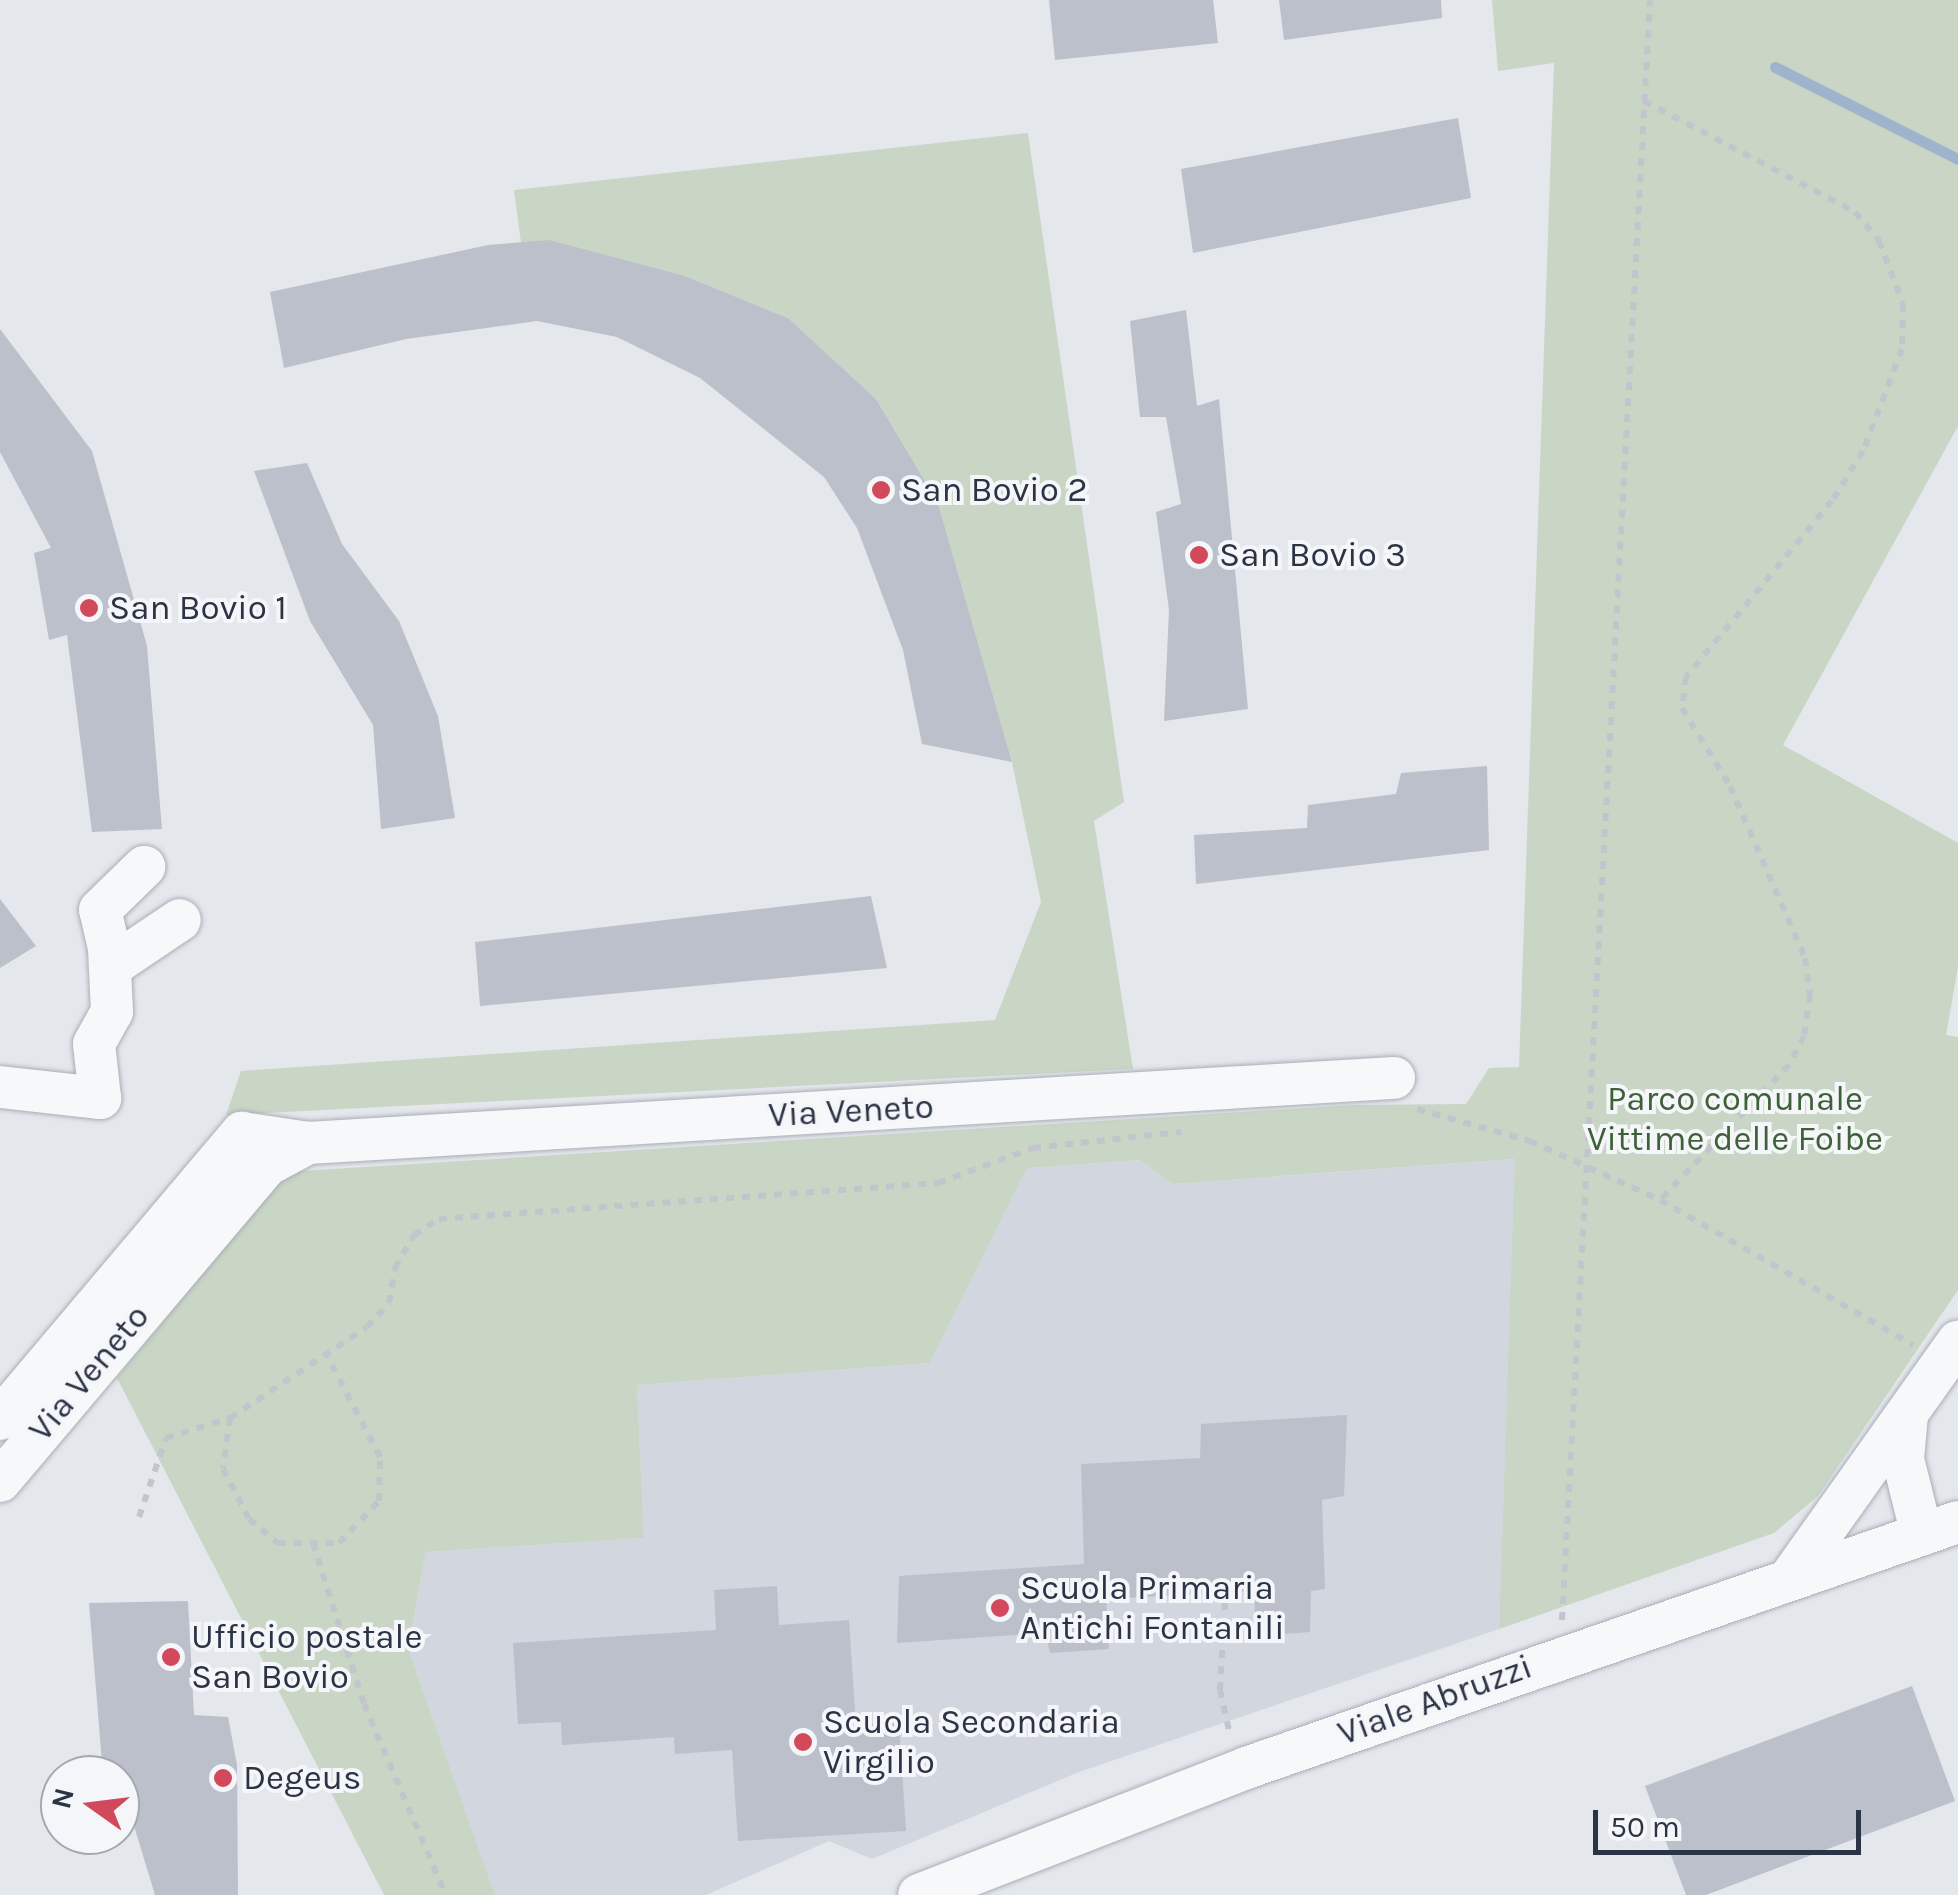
<!DOCTYPE html>
<style>
body{margin:0}
#map{position:relative;width:1958px;height:1895px;overflow:hidden;background:#e4e7ec;font-family:Karla,sans-serif}
div>[style]{position:absolute}
[style*='--x']{left:calc(var(--x)*1px);top:calc(var(--y)*1px);width:calc(var(--w)*1px);rotate:calc(var(--a)*1deg)}
.built>*{inset:0;background:#d2d6de}
.green>*{inset:0;background:#c9d6c5}
.stream>*{height:11px;margin:-5.5px;padding:0 5.5px;transform-origin:5.5px;border-radius:5.5px;background:#9fb4cc}
.building>*{inset:0;background:#bbc0ca}
.path>*{height:6px;margin-top:-3px;transform-origin:0;background:repeating-linear-gradient(90deg,#c2c5cb 0 8px,transparent 0 16px)}
.roads{filter:drop-shadow(0 0 2px #a9aeb7) drop-shadow(0 0 2px #a9aeb7)}
.minor>*{height:42px;margin:-21px;padding:0 21px;transform-origin:21px;border-radius:21px;background:#f7f8fa}
.dots>*{width:28px;height:28px;translate:-50% -50%;box-sizing:border-box;border:5px solid #f4f6f9;border-radius:50%}
span{translate:-50% -50%;white-space:nowrap;text-align:center;line-height:1.15;-webkit-text-stroke:8px #f4f6f9;paint-order:stroke}
.poi-label{font-size:35px;color:#2b3445}
.left{translate:0 -50%;text-align:left}
.park-label{font-size:35px;color:#3f6138}
.street-label{font-size:35px;color:#2b3445}
.north{position:absolute;left:40px;top:1755px;width:100px;height:100px;box-sizing:border-box;background:#f4f6f9;border:2px solid #a4a8b1;border-radius:50%;rotate:284deg;font-size:28px;font-weight:700;line-height:40px;text-align:center;color:#2b3445}
.north::after{content:'';display:block;margin:auto;width:35px;height:45px;background:#d1495b;clip-path:polygon(50% 0,100% 100%,50% 72%,0 100%)}
.scale{position:absolute;left:1593px;top:1810px;width:268px;height:45px;box-sizing:border-box;border:5px solid #2b3445;border-top:0;padding-left:12px;font-size:30px;line-height:35px;white-space:nowrap;color:#2b3445;-webkit-text-stroke:8px #f4f6f9;paint-order:stroke}
</style>
<div id="map">
<div class="built">
<i style="clip-path:polygon(1516px 1159px,1499px 1629px,1079px 1772px,872px 1859px,829px 1841px,706px 1895px,495px 1895px,408px 1648px,426px 1552px,644px 1538px,637px 1385px,930px 1363px,1027px 1168px,1140px 1160px,1172px 1184px)"></i>
</div>
<div class="green">
<i style="clip-path:polygon(1492px 0,1958px 0,1958px 426px,1783px 745px,1958px 843px,1958px 967px,1946px 1035px,1958px 1037px,1958px 1290px,1818px 1496px,1774px 1533px,1499px 1629px,1515px 1159px,1172px 1184px,1140px 1160px,1027px 1168px,930px 1363px,637px 1385px,644px 1538px,426px 1552px,408px 1648px,495px 1895px,384px 1895px,117px 1378px,285px 1172px,1353px 1105px,1466px 1104px,1489px 1068px,1519px 1067px,1554px 63px,1498px 71px)"></i>
<i style="clip-path:polygon(1028px 133px,1124px 802px,1094px 821px,1133px 1069px,226px 1115px,241px 1071px,995px 1020px,1041px 902px,1012px 762px,938px 503px,876px 399px,788px 318px,685px 276px,521px 243px,514px 190px)"></i>
</div>
<div class="stream">
<i style="--x:1775;--y:67;--w:205;--a:26.7"></i>
</div>
<div class="building">
<i style="clip-path:polygon(1049px 0,1213px 0,1218px 43px,1055px 60px)"></i>
<i style="clip-path:polygon(1279px 0,1441px 0,1442px 18px,1284px 40px)"></i>
<i style="clip-path:polygon(1458px 118px,1471px 198px,1193px 253px,1181px 169px)"></i>
<i style="clip-path:polygon(549px 240px,685px 276px,788px 318px,876px 399px,938px 503px,1012px 762px,922px 744px,903px 650px,857px 528px,824px 477px,700px 378px,617px 337px,537px 321px,406px 339px,284px 368px,270px 292px,488px 245px)"></i>
<i style="clip-path:polygon(1186px 310px,1197px 406px,1219px 399px,1248px 709px,1164px 721px,1169px 610px,1156px 512px,1181px 504px,1166px 417px,1140px 417px,1130px 321px)"></i>
<i style="clip-path:polygon(0 329px,92px 451px,147px 646px,162px 829px,92px 832px,67px 635px,49px 640px,34px 553px,51px 548px,0 452px)"></i>
<i style="clip-path:polygon(307px 463px,342px 544px,399px 621px,438px 716px,455px 818px,381px 829px,373px 725px,310px 621px,254px 471px)"></i>
<i style="clip-path:polygon(1487px 766px,1489px 850px,1196px 884px,1194px 835px,1307px 828px,1308px 805px,1396px 794px,1401px 773px)"></i>
<i style="clip-path:polygon(871px 896px,887px 968px,480px 1006px,475px 942px)"></i>
<i style="clip-path:polygon(0 899px,36px 946px,0 968px)"></i>
<i style="clip-path:polygon(1347px 1415px,1344px 1496px,1322px 1500px,1325px 1589px,1311px 1591px,1310px 1632px,1256px 1636px,1254px 1591px,1106px 1599px,1109px 1649px,1050px 1653px,1045px 1633px,897px 1643px,899px 1576px,1084px 1564px,1081px 1464px,1200px 1458px,1201px 1424px)"></i>
<i style="clip-path:polygon(777px 1586px,779px 1625px,849px 1620px,856px 1725px,899px 1722px,906px 1831px,738px 1841px,732px 1750px,675px 1754px,674px 1737px,562px 1745px,561px 1722px,518px 1724px,513px 1643px,716px 1630px,714px 1590px)"></i>
<i style="clip-path:polygon(188px 1601px,194px 1715px,228px 1717px,237px 1765px,238px 1895px,155px 1895px,128px 1806px,120px 1806px,120px 1775px,103px 1775px,89px 1603px)"></i>
<i style="clip-path:polygon(1912px 1686px,1955px 1801px,1706px 1895px,1686px 1895px,1645px 1786px)"></i>
</div>
<div class="path">
<i style="--x:1644;--y:101;--w:238;--a:27.7"></i>
<i style="--x:1855;--y:212;--w:38;--a:50"></i>
<i style="--x:1879;--y:241;--w:67;--a:69.1"></i>
<i style="--x:1903;--y:304;--w:45;--a:91.3"></i>
<i style="--x:1902;--y:349;--w:109;--a:110.9"></i>
<i style="--x:1863;--y:451;--w:59;--a:121.8"></i>
<i style="--x:1832;--y:501;--w:229;--a:129.7"></i>
<i style="--x:1686;--y:677;--w:31;--a:97"></i>
<i style="--x:1682;--y:708;--w:92;--a:58.4"></i>
<i style="--x:1730;--y:786;--w:188;--a:66.4"></i>
<i style="--x:1805;--y:958;--w:37;--a:82"></i>
<i style="--x:1810;--y:995;--w:41;--a:98.3"></i>
<i style="--x:1804;--y:1036;--w:33;--a:117"></i>
<i style="--x:1789;--y:1065;--w:187;--a:133.7"></i>
<i style="--x:1417;--y:1109;--w:117;--a:15.8"></i>
<i style="--x:1530;--y:1141;--w:143;--a:24.4"></i>
<i style="--x:1660;--y:1200;--w:292;--a:29.8"></i>
<i style="--x:230;--y:1418;--w:51;--a:97.8"></i>
<i style="--x:223;--y:1469;--w:56;--a:62.5"></i>
<i style="--x:249;--y:1519;--w:38;--a:40"></i>
<i style="--x:278;--y:1543;--w:61;--a:0"></i>
<i style="--x:339;--y:1543;--w:58;--a:-46.4"></i>
<i style="--x:379;--y:1501;--w:44;--a:-88.7"></i>
<i style="--x:380;--y:1457;--w:113;--a:-117.5"></i>
<i style="--x:139;--y:1517;--w:83;--a:-71.1"></i>
<i style="--x:166;--y:1438;--w:67;--a:-17.4"></i>
<i style="--x:230;--y:1418;--w:164;--a:-33.6"></i>
<i style="--x:367;--y:1327;--w:33;--a:-47"></i>
<i style="--x:389;--y:1303;--w:36;--a:-80"></i>
<i style="--x:395;--y:1268;--w:38;--a:-60"></i>
<i style="--x:414;--y:1235;--w:30;--a:-33"></i>
<i style="--x:439;--y:1219;--w:500;--a:-4.13"></i>
<i style="--x:938;--y:1183;--w:101;--a:-20.2"></i>
<i style="--x:1033;--y:1148;--w:149;--a:-6.2"></i>
<i style="--x:313;--y:1543;--w:169;--a:72.4"></i>
<i style="--x:364;--y:1704;--w:208;--a:66.8"></i>
<i style="--x:1225;--y:1602;--w:88;--a:93.3"></i>
<i style="--x:1220;--y:1690;--w:46;--a:77.5"></i>
<i style="--x:1562;--y:1620;--w:1622;--a:-86.89"></i>
</div>
<div class="roads">
<div class="minor">
<i style="--x:110;--y:967;--w:84;--a:-33.9"></i>
<i style="--x:0;--y:1087;--w:101;--a:6.3"></i>
<i style="--x:100;--y:1098;--w:54;--a:-96.3"></i>
<i style="--x:94;--y:1044;--w:37;--a:-61"></i>
<i style="--x:112;--y:1012;--w:64;--a:-92.7"></i>
<i style="--x:109;--y:948;--w:39;--a:-103"></i>
<i style="--x:100;--y:910;--w:62;--a:-44.3"></i>
<i style="--x:1907;--y:1415;--w:44;--a:95.2"></i>
<i style="--x:1903;--y:1459;--w:78;--a:76"></i>
<i style="--x:0;--y:1419;--w:375;--a:-49.8"></i>
<i style="--x:242;--y:1133;--w:67;--a:8.6"></i>
<i style="--x:308;--y:1143;--w:1088;--a:-3.43"></i>
<i style="--x:0;--y:1481;--w:414;--a:-49.8"></i>
<i style="--x:267;--y:1165;--w:47;--a:-28.2"></i>
<i style="--x:1790;--y:1578;--w:290;--a:-54.6"></i>
<i style="--x:919;--y:1895;--w:351;--a:-21.2"></i>
<i style="--x:1246;--y:1768;--w:753;--a:-19.06"></i>
</div>
</div>
<div class="dots">
<i style="left:881px;top:490px;background:#d1495b"></i>
<i style="left:1199px;top:555px;background:#d1495b"></i>
<i style="left:89px;top:608px;background:#d1495b"></i>
<i style="left:1000px;top:1608px;background:#d1495b"></i>
<i style="left:171px;top:1657px;background:#d1495b"></i>
<i style="left:803px;top:1742px;background:#d1495b"></i>
<i style="left:223px;top:1778px;background:#d1495b"></i>
</div>
<div class="poi-label">
<span class="left" style="left:901px;top:490px">San Bovio 2</span>
<span class="left" style="left:1219px;top:555px">San Bovio 3</span>
<span class="left" style="left:109px;top:608px">San Bovio 1</span>
<span class="left" style="left:1020px;top:1608px">Scuola Primaria<br>Antichi Fontanili</span>
<span class="left" style="left:191px;top:1657px">Ufficio postale<br>San Bovio</span>
<span class="left" style="left:823px;top:1742px">Scuola Secondaria<br>Virgilio</span>
<span class="left" style="left:243px;top:1778px">Degeus</span>
</div>
<div class="park-label">
<span style="left:1735px;top:1119px">Parco comunale<br>Vittime delle Foibe</span>
</div>
<div class="street-label">
<span style="left:851px;top:1111px;rotate:-3deg">Via Veneto</span>
<span style="left:89px;top:1373px;rotate:-50deg">Via Veneto</span>
<span style="left:1435px;top:1700px;rotate:-20deg">Viale Abruzzi</span>
</div>
<div class="north">N</div>
<div class="scale">50 m</div>
</div>
